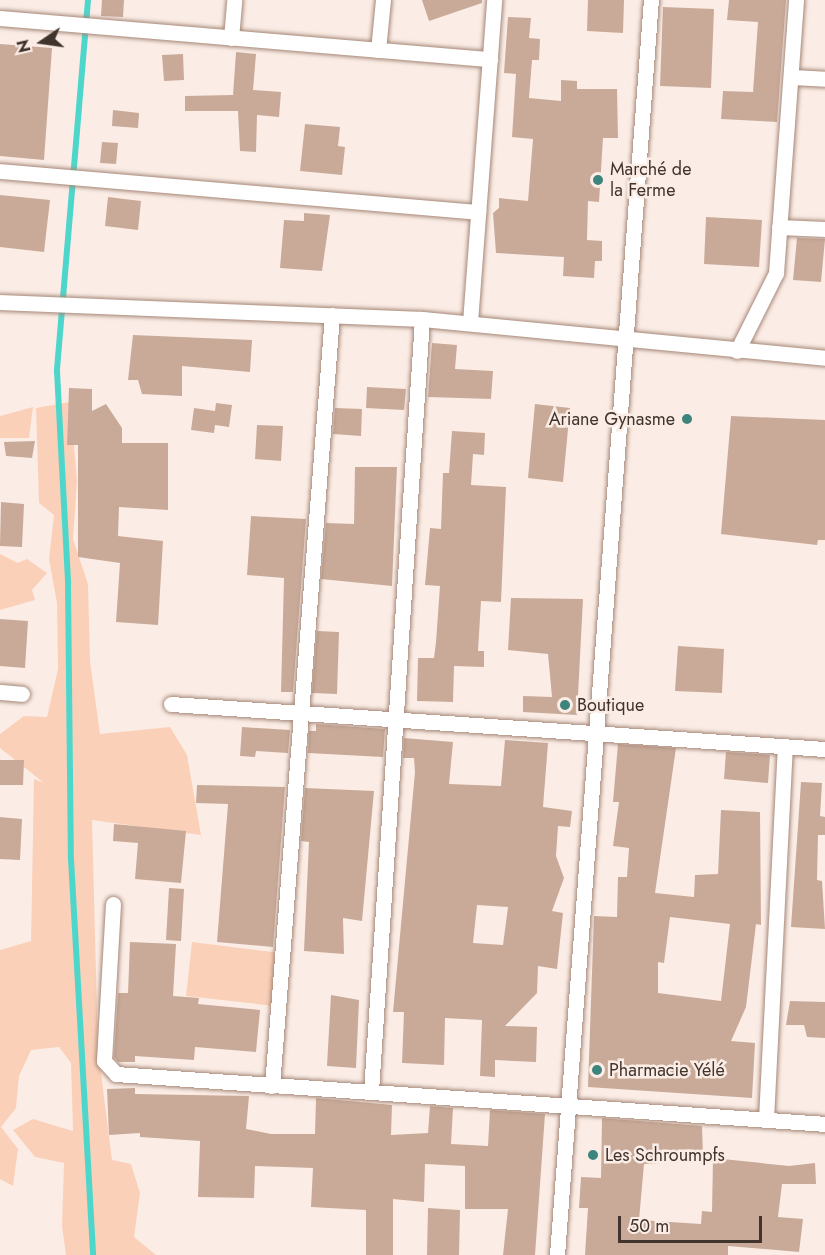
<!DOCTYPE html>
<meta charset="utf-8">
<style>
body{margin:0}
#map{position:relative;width:825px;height:1255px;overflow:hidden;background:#fbede6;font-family:Jost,sans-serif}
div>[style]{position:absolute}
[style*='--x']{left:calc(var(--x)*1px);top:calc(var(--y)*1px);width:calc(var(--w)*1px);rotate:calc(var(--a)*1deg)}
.green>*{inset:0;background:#fbd0b9}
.stream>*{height:6px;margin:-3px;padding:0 3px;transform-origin:3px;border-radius:3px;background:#4fd6cb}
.building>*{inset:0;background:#c9aa99}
.roads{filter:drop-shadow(0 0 2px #a58777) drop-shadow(0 0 2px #a58777)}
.street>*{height:15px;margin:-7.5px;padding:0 7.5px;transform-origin:7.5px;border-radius:7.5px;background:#fff}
.dots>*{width:16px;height:16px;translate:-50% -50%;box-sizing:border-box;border:3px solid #fbede6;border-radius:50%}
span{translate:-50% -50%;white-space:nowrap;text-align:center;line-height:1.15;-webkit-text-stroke:5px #fbede6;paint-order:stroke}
.poi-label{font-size:18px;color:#40342d}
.left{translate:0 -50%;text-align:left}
.right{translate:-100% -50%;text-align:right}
.north{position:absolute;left:12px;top:12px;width:60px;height:60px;-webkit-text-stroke:4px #fbede6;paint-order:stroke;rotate:257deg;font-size:16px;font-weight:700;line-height:24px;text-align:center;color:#40342d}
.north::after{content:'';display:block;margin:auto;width:21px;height:27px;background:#40342d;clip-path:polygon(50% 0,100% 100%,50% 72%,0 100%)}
.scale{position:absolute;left:618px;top:1216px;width:144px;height:27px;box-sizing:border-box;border:3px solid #40342d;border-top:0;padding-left:8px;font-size:18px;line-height:21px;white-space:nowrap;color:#40342d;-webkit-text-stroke:4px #fbede6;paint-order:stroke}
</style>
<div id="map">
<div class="green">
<i style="clip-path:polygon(70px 402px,77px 481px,73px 539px,88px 584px,90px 661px,100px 734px,170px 727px,187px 755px,201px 835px,92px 820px,98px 1050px,112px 1160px,131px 1164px,140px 1193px,134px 1237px,156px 1255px,66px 1255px,62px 1226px,64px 1163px,35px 1157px,13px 1130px,33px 1119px,73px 1131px,71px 1063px,59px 1047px,31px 1050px,19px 1076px,16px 1108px,1px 1127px,18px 1149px,13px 1186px,0 1179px,0 950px,31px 941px,34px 779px,44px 783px,0 748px,0 734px,24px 716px,47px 717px,58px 669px,57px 603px,49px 559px,54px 515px,39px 503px,36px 408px)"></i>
<i style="clip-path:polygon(33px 407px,29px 438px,0 438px,0 416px)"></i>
<i style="clip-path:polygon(0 554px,18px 563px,27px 559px,47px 573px,32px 590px,35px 600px,0 610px)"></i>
<i style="clip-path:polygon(192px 942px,281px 953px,275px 1006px,186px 996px)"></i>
</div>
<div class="stream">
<i style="--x:88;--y:0;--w:372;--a:94.8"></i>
<i style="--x:57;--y:371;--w:213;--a:87"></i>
<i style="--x:68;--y:584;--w:275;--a:89.4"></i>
<i style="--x:71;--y:859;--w:397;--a:86.8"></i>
</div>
<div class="building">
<i style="clip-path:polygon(102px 0,124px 0,123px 17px,101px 16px)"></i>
<i style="clip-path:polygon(422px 0,482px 0,482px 3px,429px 21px)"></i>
<i style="clip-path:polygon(588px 0,624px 0,623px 33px,587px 31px)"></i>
<i style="clip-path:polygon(729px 0,786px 0,777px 122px,721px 119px,723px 91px,753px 92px,758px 22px,727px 20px)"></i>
<i style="clip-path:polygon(663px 7px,714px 9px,711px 88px,660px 86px)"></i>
<i style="clip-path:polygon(508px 17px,531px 18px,529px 38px,540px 39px,539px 60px,532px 60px,529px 98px,561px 101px,561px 80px,577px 81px,577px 89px,617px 89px,618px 138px,603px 138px,599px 202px,588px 201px,587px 240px,602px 241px,602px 261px,595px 261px,594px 278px,563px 276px,564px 257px,496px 253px,493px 213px,499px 208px,499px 198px,528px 201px,533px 139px,512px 137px,516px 74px,504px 73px)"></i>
<i style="clip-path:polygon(0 44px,52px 48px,44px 160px,0 156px)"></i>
<i style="clip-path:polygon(236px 52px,256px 54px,253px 90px,281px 92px,279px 117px,257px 115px,256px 152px,240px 151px,238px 111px,185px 111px,185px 96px,233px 95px)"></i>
<i style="clip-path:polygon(183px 54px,184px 80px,164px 81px,162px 55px)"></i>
<i style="clip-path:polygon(113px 110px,139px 113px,138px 128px,112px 126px)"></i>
<i style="clip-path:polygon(305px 124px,340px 127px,338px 146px,345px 147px,342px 175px,300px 171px)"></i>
<i style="clip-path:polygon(102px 142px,118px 143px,116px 164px,100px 163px)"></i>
<i style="clip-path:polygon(0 195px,50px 200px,44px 252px,0 247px)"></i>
<i style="clip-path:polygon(108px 197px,141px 201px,138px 230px,105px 226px)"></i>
<i style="clip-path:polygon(304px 213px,330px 215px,322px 271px,280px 268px,284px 220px,304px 221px)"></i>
<i style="clip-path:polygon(706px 217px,762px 220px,759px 267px,704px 264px)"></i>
<i style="clip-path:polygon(797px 238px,825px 239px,821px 282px,793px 280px)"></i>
<i style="clip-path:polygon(133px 335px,252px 340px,250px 372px,182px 366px,182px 396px,142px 394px,138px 380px,128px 380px)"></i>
<i style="clip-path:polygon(432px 343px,457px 345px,455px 369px,493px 371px,491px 399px,428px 397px)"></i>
<i style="clip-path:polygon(367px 387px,406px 389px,404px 410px,366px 408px)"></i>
<i style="clip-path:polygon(69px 388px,92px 389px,92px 411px,106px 404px,122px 428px,122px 443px,168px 443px,168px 510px,119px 507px,118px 536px,163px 541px,158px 625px,116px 622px,120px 563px,78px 557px,78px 445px,67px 445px)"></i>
<i style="clip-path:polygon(216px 403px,232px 405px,229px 427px,215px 425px,214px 433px,191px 430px,194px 408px,215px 411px)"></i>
<i style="clip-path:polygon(535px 404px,570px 408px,563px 482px,528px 478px)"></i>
<i style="clip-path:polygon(335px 408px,362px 409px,361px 436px,333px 434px)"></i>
<i style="clip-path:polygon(731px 416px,825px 420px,825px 540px,818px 540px,817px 545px,721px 534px)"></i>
<i style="clip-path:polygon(257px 425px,283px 426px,281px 461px,255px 459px)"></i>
<i style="clip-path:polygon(452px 431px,485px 433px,484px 455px,473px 454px,471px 485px,506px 487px,501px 602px,481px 601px,478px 651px,484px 651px,484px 667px,454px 666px,453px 702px,417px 701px,418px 658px,434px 658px,436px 642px,440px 586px,425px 585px,430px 528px,441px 529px,443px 473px,449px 473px)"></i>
<i style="clip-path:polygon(35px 441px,32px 458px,6px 456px,4px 442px)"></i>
<i style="clip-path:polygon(355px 467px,397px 467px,392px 586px,321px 579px,326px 523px,354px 524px)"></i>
<i style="clip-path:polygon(1px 502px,24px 504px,22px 547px,0 546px)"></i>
<i style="clip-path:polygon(251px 516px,306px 519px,293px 692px,281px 692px,284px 578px,247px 575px)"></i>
<i style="clip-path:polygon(511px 598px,583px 599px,577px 715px,523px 712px,523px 696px,552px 697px,548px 654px,508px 650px)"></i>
<i style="clip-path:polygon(0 619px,28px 621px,25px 668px,0 666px)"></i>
<i style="clip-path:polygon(317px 631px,339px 632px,337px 694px,312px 693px)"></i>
<i style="clip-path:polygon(678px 646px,724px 649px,722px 693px,675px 691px)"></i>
<i style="clip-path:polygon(316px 724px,385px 729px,383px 757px,308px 753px,309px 731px,316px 731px)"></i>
<i style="clip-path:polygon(242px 727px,290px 730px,288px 753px,256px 751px,255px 757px,240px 756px)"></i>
<i style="clip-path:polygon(evenodd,404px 738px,453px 742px,449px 784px,501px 786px,505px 740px,548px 743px,543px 807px,572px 811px,570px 827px,558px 826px,556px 856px,564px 878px,552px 911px,563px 913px,557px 969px,538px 966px,537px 993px,505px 1026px,537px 1027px,536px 1062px,495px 1060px,495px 1077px,480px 1076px,482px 1020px,445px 1018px,444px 1065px,402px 1063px,404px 1012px,393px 1012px,415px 772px,414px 758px,403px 758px,404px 738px,477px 905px,508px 907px,503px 945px,473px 943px,477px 905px)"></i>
<i style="clip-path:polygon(evenodd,618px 744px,676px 748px,655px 893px,694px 897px,695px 875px,718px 874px,721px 810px,760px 812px,761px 925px,756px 924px,746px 1007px,731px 1041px,755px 1043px,752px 1098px,588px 1087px,594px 916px,617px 917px,618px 877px,627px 877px,629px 848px,613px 846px,619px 802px,613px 802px,618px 744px,670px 917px,730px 924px,721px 1001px,658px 993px,658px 962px,664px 963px,670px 917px)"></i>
<i style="clip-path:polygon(726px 752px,770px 755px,768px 783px,724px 779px)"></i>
<i style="clip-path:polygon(0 760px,24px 760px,23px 785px,0 785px)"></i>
<i style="clip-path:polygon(801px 782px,822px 783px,820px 816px,825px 817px,825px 835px,818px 835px,817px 880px,822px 881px,825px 929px,791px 927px)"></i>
<i style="clip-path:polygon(197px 785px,285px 787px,273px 947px,217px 942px,228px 804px,196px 803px)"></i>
<i style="clip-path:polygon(305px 788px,374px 791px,362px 921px,343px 918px,344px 954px,304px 951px,309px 842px,301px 841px)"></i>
<i style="clip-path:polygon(0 817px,22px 819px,20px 860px,0 859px)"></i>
<i style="clip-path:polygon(114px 824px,186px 831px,181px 883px,135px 879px,138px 843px,113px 841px)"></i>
<i style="clip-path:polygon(169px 888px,184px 889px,181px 941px,166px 940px)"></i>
<i style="clip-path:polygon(130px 942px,176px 944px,173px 996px,199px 998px,198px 1004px,260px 1010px,256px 1052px,195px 1047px,194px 1060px,135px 1056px,135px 1062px,118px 1062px,114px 1057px,118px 993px,128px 993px)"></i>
<i style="clip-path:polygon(331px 995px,359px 1000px,356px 1068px,327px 1066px)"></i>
<i style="clip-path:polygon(790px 1001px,825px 1002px,825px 1038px,807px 1037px,804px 1025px,786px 1025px)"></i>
<i style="clip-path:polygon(135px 1088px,135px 1094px,249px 1096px,246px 1129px,271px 1134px,315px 1134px,316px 1098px,392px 1105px,391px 1135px,428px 1133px,430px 1106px,453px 1108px,451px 1144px,488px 1146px,490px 1110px,545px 1114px,535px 1255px,503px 1255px,508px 1209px,465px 1209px,465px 1166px,425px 1164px,424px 1202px,393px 1199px,393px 1255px,366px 1255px,366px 1210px,311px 1207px,313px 1168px,255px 1166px,254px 1198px,198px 1197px,200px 1141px,140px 1137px,140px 1133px,109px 1135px,107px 1089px)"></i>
<i style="clip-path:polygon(602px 1118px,702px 1126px,703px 1156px,663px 1153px,660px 1163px,644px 1164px,639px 1220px,701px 1224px,702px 1211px,712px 1212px,713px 1158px,789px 1166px,815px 1163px,816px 1184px,782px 1184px,778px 1217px,803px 1219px,799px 1252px,728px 1246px,728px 1255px,585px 1255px,588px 1208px,579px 1208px,581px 1177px,601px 1178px)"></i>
<i style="clip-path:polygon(428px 1208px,460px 1210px,459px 1255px,427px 1255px)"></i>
</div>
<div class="roads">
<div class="street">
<i style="--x:0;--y:18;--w:492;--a:4.8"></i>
<i style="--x:231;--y:38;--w:38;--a:-85"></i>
<i style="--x:378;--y:50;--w:50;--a:-84.3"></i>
<i style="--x:792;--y:77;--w:33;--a:3"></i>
<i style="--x:0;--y:171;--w:480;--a:4.9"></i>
<i style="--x:779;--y:227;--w:46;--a:2.5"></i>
<i style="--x:0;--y:302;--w:422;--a:2.3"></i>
<i style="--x:422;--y:319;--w:405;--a:5.5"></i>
<i style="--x:470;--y:322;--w:323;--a:-85.7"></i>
<i style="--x:737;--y:351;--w:87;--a:-63.4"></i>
<i style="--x:776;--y:273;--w:274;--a:-85.8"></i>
<i style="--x:0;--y:692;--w:22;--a:5"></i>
<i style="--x:171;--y:704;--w:656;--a:3.94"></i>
<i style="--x:113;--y:904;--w:157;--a:93.3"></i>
<i style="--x:104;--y:1061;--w:18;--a:47"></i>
<i style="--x:116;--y:1074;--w:711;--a:4.03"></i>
<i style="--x:272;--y:1086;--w:773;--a:-85.55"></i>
<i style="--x:371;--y:1091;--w:774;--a:-86.22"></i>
<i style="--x:766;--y:1119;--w:372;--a:-87.1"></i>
<i style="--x:557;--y:1255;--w:1259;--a:-85.72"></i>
</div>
</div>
<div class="dots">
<i style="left:598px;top:180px;background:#3d847d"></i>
<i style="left:687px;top:419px;background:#3d847d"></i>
<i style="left:565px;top:705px;background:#3d847d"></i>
<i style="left:597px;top:1070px;background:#3d847d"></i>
<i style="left:593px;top:1155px;background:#3d847d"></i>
</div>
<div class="poi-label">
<span class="left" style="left:610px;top:180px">Marché de<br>la Ferme</span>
<span class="right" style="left:675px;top:419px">Ariane Gynasme</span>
<span class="left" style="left:577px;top:705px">Boutique</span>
<span class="left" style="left:609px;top:1070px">Pharmacie Yélé</span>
<span class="left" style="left:605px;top:1155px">Les Schroumpfs</span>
</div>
<div class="north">N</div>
<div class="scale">50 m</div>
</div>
